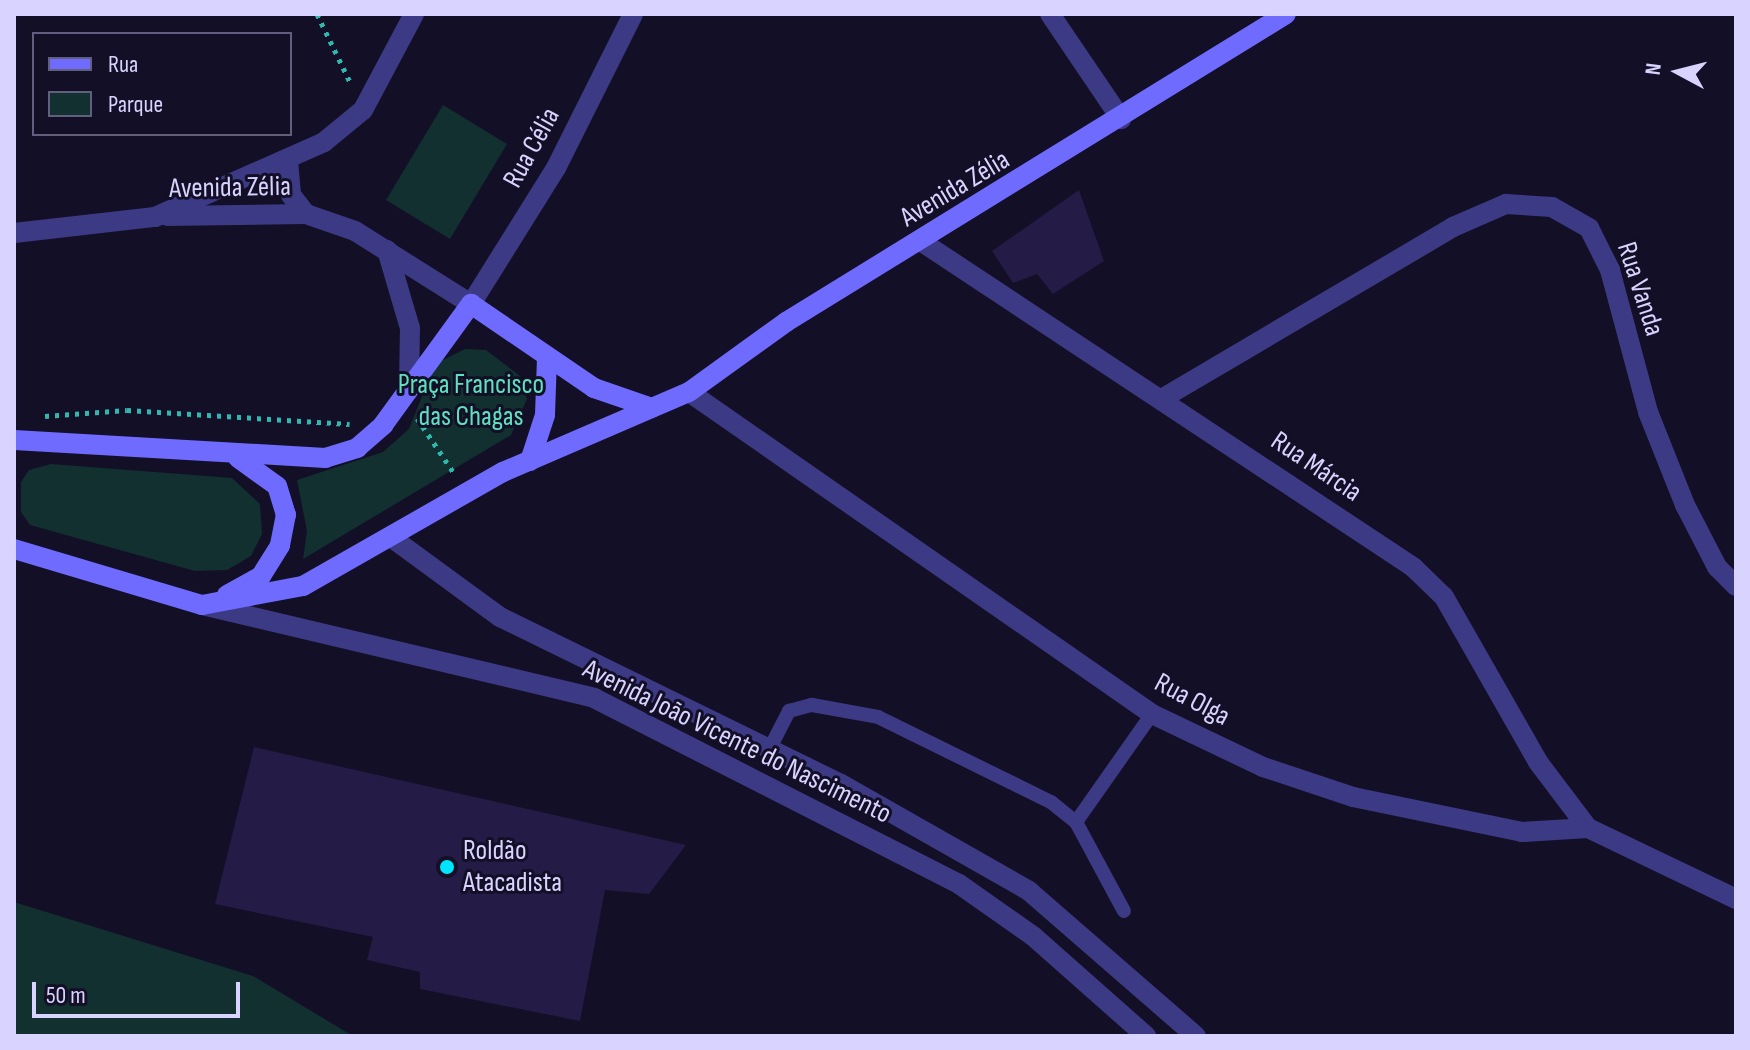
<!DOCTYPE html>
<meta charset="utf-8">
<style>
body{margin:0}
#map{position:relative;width:1750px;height:1050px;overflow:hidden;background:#130f26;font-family:"Sofia Sans Condensed",sans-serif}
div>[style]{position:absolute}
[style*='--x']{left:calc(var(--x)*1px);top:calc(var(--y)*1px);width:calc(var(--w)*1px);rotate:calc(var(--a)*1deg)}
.green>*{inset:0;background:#12302f}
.building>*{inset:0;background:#241b47}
.path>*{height:5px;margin-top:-2.5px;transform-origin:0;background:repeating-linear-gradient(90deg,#2fb8b0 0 4px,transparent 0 10px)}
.service>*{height:14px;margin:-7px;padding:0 7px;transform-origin:7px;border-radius:7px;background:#3d3a85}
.minor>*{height:20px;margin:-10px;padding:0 10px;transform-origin:10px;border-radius:10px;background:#3d3a85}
.tertiary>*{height:20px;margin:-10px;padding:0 10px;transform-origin:10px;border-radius:10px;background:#3d3a85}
.secondary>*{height:20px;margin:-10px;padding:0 10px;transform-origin:10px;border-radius:10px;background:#6f6bff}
.dots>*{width:22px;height:22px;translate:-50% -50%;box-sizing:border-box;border:4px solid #130f26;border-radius:50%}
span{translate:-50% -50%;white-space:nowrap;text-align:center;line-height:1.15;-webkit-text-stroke:6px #130f26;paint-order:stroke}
.street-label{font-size:28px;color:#d9d4ff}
.park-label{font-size:28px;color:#5fe0c0}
.poi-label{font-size:28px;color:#d9d4ff}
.left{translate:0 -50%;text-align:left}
.frame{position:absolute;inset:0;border:16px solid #d9d4ff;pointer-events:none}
.legend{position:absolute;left:32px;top:32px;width:260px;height:104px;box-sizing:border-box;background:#130f26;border:2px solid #625e7d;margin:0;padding:10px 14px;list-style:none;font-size:24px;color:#d9d4ff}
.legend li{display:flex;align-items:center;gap:16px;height:40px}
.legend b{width:40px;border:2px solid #625e7d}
.north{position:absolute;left:1638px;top:32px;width:80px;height:80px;-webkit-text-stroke:6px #130f26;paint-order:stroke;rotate:277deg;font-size:22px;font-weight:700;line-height:32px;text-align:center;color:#d9d4ff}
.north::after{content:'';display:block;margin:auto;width:28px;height:36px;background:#d9d4ff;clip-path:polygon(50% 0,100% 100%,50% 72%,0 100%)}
.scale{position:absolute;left:32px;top:982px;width:208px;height:36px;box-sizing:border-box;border:4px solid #d9d4ff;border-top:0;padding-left:10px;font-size:24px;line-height:28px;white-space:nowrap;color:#d9d4ff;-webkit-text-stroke:6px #130f26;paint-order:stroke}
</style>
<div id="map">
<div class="green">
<i style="clip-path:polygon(443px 105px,507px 144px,450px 239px,386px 200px)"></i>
<i style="clip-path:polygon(465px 349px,486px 350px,520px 376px,527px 399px,511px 435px,303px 559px,307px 531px,297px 480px,383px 452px,409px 429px,435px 364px)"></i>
<i style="clip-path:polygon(51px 464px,232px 478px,260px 504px,262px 534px,251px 556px,227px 570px,195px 571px,30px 525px,21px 512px,21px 482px,29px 470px)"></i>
<i style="clip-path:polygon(14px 902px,253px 976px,353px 1036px,14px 1036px)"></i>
</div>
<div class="building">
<i style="clip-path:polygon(1079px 190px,1104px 261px,1053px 294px,1037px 274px,1013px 283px,992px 251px)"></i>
<i style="clip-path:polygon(254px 747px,686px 845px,649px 894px,605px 890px,580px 1021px,420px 989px,420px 972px,367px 960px,373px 937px,215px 904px)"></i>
</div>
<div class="path">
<i style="--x:317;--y:14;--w:78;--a:64.1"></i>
<i style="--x:45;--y:416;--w:82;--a:-4.2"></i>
<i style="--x:127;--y:410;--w:223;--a:3.6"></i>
<i style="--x:417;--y:418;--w:66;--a:56.1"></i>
</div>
<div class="service">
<i style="--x:770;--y:748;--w:42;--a:-62.8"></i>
<i style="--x:789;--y:711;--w:24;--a:-15"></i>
<i style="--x:812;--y:705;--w:67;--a:10.3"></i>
<i style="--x:878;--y:717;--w:193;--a:26.2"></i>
<i style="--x:1051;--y:802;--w:32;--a:39"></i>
<i style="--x:1076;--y:822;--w:101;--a:61.7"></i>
<i style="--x:1076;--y:822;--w:132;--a:-54.9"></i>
</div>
<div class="minor">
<i style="--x:1050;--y:14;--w:127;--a:55.9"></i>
<i style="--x:288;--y:160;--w:35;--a:85"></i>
<i style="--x:291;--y:195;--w:24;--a:52"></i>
<i style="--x:306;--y:214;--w:52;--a:19.1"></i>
<i style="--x:355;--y:231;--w:137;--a:32.2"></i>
<i style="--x:471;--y:304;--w:160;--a:-58"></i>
<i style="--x:556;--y:168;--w:172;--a:-63.4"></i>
<i style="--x:167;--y:216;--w:139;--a:-0.8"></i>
<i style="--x:14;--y:233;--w:142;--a:-6.5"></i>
<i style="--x:155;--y:217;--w:185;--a:-23.9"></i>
<i style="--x:324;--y:142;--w:50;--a:-39.4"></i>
<i style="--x:363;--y:110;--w:109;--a:-62"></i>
<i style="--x:922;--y:242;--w:589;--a:33.5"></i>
<i style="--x:1413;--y:567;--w:43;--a:44.1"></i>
<i style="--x:1444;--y:597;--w:190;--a:60.3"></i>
<i style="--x:1538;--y:762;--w:83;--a:52.9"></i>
<i style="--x:387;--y:250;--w:81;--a:73.6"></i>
<i style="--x:410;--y:328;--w:58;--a:91"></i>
<i style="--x:689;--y:392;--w:564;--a:34.82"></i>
<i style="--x:1152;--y:714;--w:123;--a:25.5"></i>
<i style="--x:1263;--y:767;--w:95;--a:18.4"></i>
<i style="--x:1353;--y:797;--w:173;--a:11.7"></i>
<i style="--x:1522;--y:832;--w:66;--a:-3.5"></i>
<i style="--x:1588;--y:828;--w:164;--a:25.6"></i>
<i style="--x:1163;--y:398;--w:337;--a:-30.5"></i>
<i style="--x:1453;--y:227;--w:58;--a:-23.5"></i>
<i style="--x:1506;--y:204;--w:46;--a:3.7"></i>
<i style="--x:1552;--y:207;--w:43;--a:29.6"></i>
<i style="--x:1589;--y:228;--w:47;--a:63.4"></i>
<i style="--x:1610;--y:270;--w:147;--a:75"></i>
<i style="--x:1648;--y:412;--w:100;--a:68.3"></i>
<i style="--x:1685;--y:505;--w:70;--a:62.7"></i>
<i style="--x:1717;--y:567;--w:27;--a:45"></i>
</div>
<div class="tertiary">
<i style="--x:392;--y:538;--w:134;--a:36.2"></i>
<i style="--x:500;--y:617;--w:380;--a:26.1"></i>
<i style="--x:841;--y:784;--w:216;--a:29.6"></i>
<i style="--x:1029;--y:891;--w:221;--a:41"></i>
<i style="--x:202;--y:605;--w:403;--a:13.3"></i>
<i style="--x:594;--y:698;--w:410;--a:27"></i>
<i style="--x:959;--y:884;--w:90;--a:35.1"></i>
<i style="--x:1033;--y:936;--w:151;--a:41.5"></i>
</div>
<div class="secondary">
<i style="--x:14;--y:440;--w:312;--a:3.3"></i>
<i style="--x:325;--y:458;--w:34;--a:-17"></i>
<i style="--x:357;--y:448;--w:35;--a:-41"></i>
<i style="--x:383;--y:425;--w:150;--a:-54"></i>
<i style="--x:471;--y:304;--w:149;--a:34.3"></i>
<i style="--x:594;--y:388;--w:61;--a:19"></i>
<i style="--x:530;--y:461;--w:48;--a:-71.9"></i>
<i style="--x:545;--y:415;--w:58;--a:-88"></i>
<i style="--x:14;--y:549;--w:196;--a:16.6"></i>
<i style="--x:202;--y:605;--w:103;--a:-10.7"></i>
<i style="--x:303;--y:586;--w:230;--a:-29.7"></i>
<i style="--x:503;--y:472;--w:202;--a:-23.3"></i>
<i style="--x:689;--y:392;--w:120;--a:-35.8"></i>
<i style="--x:786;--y:322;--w:587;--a:-31.63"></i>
<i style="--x:227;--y:595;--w:39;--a:-29"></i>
<i style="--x:261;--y:576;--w:36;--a:-58"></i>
<i style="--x:280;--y:545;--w:31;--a:-79"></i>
<i style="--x:286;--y:515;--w:30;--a:-107"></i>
<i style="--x:277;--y:486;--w:48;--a:-144.3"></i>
</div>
<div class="dots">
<i style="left:447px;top:867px;background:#00e5ff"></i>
</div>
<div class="street-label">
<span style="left:532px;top:148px;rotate:-61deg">Rua Célia</span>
<span style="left:230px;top:188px;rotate:-1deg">Avenida Zélia</span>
<span style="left:955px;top:189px;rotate:-31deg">Avenida Zélia</span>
<span style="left:1640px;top:289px;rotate:72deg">Rua Vanda</span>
<span style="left:1316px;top:467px;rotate:34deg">Rua Márcia</span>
<span style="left:1192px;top:700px;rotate:28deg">Rua Olga</span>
<span style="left:737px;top:742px;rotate:26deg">Avenida João Vicente do Nascimento</span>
</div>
<div class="park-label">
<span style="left:471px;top:401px">Praça Francisco<br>das Chagas</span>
</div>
<div class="poi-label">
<span class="left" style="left:463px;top:867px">Roldão<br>Atacadista</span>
</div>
<div class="frame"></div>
<ul class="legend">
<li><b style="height:10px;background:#6f6bff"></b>Rua</li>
<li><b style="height:22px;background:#12302f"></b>Parque</li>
</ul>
<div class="north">N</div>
<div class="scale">50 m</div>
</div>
